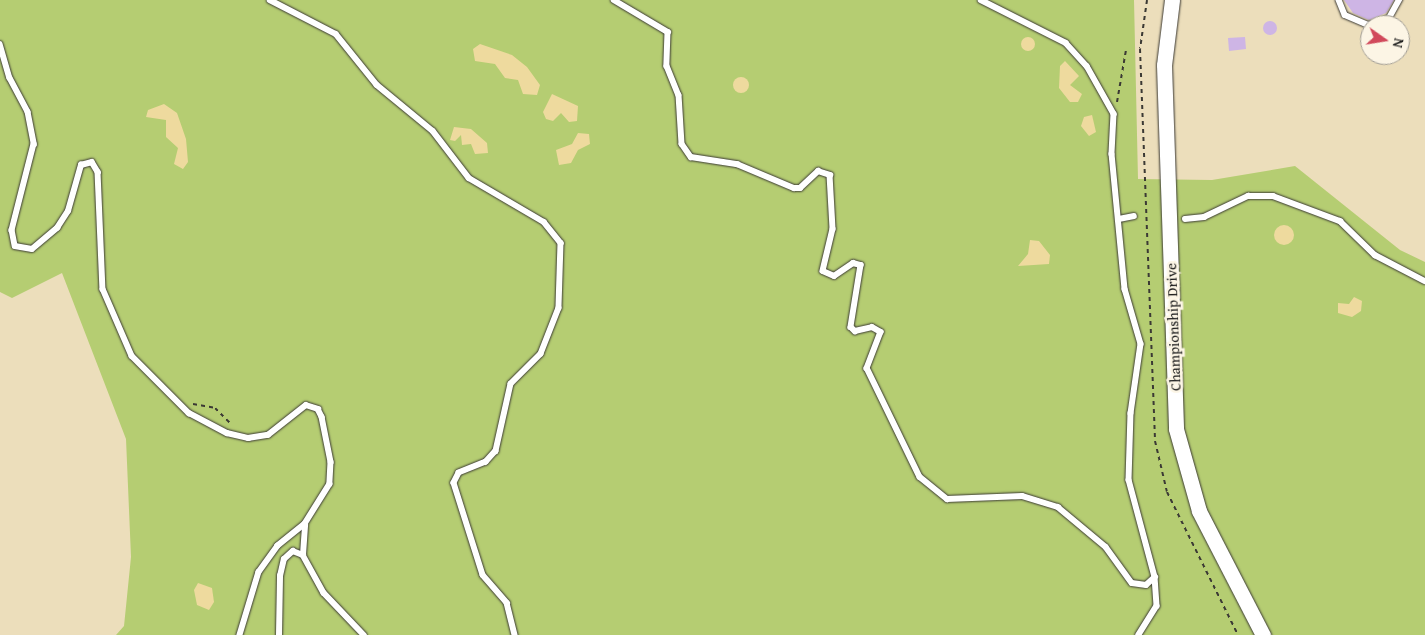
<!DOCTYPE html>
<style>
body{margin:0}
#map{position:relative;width:1425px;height:635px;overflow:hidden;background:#ecdebb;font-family:"Gentium Book Plus",serif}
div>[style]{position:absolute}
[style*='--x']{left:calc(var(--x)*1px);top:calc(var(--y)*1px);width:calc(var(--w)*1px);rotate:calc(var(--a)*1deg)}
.green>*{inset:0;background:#b5cd72}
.sand>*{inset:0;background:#eeda9e}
.round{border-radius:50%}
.building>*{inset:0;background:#ceb5e5}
.path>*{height:2px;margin-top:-1px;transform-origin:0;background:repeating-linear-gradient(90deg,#3b3934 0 4px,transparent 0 8px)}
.roads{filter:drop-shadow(0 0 1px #3b3934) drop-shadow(0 0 1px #3b3934)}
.lane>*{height:5.5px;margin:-2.75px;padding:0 2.75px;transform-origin:2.75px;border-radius:2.75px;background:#fff}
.secondary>*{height:15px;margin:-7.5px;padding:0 7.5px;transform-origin:7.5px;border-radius:7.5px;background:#fff}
span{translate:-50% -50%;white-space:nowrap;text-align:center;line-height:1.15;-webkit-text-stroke:5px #fcf5e5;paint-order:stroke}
.street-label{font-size:15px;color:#1c1c1c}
.north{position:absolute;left:1360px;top:15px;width:50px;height:50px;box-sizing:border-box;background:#fcf5e5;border:1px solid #a29e95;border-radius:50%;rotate:103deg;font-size:14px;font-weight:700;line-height:20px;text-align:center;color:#1c1c1c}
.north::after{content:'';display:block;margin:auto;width:18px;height:22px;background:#d1495b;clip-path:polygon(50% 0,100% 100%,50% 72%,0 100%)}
</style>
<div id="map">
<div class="green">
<i style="clip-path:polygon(0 0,1134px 0,1138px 179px,1212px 180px,1295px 166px,1400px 250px,1425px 262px,1425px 635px,116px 635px,124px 626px,131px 557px,126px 439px,62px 273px,12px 298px,0 292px)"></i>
</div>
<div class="sand">
<i class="round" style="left:1021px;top:37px;width:14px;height:14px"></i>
<i style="clip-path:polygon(480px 44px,512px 55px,527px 67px,540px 85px,537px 95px,523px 94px,518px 80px,505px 78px,495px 64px,475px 61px,473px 49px)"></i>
<i style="clip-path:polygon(1065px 61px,1079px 76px,1070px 85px,1082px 94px,1078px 102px,1070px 102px,1059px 88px,1060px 66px)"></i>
<i class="round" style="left:733px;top:77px;width:16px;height:16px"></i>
<i style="clip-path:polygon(552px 94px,578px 106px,577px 121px,569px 122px,561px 113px,553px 121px,546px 119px,543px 112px)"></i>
<i style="clip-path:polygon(164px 104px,177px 113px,186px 139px,188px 162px,183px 169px,174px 164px,178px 148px,166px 137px,166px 120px,146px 117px,148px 110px)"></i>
<i style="clip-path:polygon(1092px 115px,1096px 132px,1089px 136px,1081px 126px,1084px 117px)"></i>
<i style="clip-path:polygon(454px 127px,471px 129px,487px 143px,488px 153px,475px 154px,471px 144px,462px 145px,461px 135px,455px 141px,450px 140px)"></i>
<i style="clip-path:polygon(578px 133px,589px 134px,590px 144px,578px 150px,571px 163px,559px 165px,556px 150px,572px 144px)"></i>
<i class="round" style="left:1274px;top:225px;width:20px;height:20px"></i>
<i style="clip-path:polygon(1030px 240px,1039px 241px,1050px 255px,1049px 264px,1018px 266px,1028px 254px)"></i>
<i style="clip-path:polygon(1354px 297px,1362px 301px,1361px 311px,1352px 317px,1338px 313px,1338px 303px,1349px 304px)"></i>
<i style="clip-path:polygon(198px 583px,212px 588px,214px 602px,209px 610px,197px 605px,194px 590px)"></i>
</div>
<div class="building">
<i style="clip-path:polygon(1344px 0,1394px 0,1386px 13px,1369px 20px,1353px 13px)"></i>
<i class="round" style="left:1263px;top:21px;width:14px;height:14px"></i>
<i style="clip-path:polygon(1245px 37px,1246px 49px,1229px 51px,1228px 38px)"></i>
</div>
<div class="path">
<i style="--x:1147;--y:0;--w:49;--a:98.1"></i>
<i style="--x:1140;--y:49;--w:392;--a:87.8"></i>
<i style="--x:1155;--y:441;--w:52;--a:76.8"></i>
<i style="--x:1167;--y:492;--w:160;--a:63.6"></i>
<i style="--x:1117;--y:102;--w:53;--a:-80.2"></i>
<i style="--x:193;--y:404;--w:22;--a:10"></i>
<i style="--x:215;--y:408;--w:23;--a:45"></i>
</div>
<div class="roads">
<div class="lane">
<i style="--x:270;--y:0;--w:74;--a:27.3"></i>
<i style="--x:336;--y:34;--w:65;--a:51.2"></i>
<i style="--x:377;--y:85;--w:72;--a:39.4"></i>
<i style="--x:433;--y:131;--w:59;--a:52.5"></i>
<i style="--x:469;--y:178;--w:87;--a:30.4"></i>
<i style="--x:544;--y:222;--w:27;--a:51"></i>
<i style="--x:561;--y:243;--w:65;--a:91.8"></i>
<i style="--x:559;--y:308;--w:49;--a:111.4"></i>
<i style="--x:541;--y:354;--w:42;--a:135"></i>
<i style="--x:511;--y:384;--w:69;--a:102.6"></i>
<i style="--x:496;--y:451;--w:15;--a:132"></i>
<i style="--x:486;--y:462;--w:29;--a:158"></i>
<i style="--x:459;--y:473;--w:11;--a:117"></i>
<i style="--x:454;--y:483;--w:96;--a:72.5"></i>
<i style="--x:483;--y:575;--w:37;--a:49"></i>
<i style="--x:507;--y:603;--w:33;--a:76"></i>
<i style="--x:614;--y:0;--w:63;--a:30.7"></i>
<i style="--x:668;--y:32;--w:34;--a:92"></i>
<i style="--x:667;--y:66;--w:31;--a:68"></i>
<i style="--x:679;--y:95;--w:49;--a:86.5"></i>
<i style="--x:682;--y:144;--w:16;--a:55"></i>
<i style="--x:691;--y:157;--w:47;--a:8.7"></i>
<i style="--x:737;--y:164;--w:62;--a:22.8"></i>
<i style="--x:794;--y:188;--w:6;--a:0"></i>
<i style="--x:800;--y:188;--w:25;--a:-43"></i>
<i style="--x:818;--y:171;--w:13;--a:18"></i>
<i style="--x:830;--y:175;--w:54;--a:86.8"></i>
<i style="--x:833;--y:229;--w:43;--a:103.4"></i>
<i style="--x:823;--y:271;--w:12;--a:24"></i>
<i style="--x:834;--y:276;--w:23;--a:-34"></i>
<i style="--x:853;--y:263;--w:8;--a:14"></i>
<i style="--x:861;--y:265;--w:63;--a:99.2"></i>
<i style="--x:851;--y:327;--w:6;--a:45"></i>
<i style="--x:855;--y:331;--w:17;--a:-13"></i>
<i style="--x:872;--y:327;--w:10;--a:29"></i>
<i style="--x:881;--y:332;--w:39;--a:111"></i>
<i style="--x:867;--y:368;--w:121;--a:64.1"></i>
<i style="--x:920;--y:477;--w:35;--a:39"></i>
<i style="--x:947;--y:499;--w:75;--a:-2.3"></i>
<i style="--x:1022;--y:496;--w:38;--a:17"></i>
<i style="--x:1058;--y:507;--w:62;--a:39.8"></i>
<i style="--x:1106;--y:547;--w:44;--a:54.2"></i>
<i style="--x:1132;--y:583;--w:14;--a:8"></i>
<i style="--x:1146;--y:585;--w:12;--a:-42"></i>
<i style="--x:1155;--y:577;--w:29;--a:86"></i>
<i style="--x:1157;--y:606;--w:34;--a:122"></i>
<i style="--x:981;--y:0;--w:95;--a:26.8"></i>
<i style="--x:1066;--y:43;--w:31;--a:48"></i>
<i style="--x:1087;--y:66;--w:55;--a:60.6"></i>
<i style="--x:1114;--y:114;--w:40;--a:92.9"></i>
<i style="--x:1112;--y:154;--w:136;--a:84.5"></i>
<i style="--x:1125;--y:289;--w:57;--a:73.8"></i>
<i style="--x:1141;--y:344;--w:70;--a:98.2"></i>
<i style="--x:1131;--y:413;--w:67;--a:91.7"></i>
<i style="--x:1129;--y:480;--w:100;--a:75"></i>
<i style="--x:1339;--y:0;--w:16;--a:68"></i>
<i style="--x:1345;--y:15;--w:25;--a:23"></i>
<i style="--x:1368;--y:25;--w:22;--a:-18"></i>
<i style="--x:1389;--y:18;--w:21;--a:-61"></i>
<i style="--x:0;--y:44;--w:35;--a:74"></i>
<i style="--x:10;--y:78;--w:38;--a:62"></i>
<i style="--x:28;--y:112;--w:33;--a:79"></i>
<i style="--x:34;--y:144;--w:89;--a:104.3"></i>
<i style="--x:12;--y:230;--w:16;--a:79"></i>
<i style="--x:15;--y:246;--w:17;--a:10"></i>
<i style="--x:32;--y:249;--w:33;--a:-40"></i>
<i style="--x:57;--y:228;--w:20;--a:-57"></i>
<i style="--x:68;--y:211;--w:48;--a:-74.2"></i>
<i style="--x:81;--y:165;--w:11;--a:-15"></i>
<i style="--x:92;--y:162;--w:12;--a:59"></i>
<i style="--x:98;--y:172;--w:117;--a:87.6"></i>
<i style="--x:103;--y:289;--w:73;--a:66.6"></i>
<i style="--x:132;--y:356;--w:81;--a:45"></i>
<i style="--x:189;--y:413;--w:43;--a:27.8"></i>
<i style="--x:227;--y:433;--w:22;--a:13"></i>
<i style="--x:248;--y:438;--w:20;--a:-9"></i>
<i style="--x:268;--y:435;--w:48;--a:-38.3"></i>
<i style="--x:306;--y:405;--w:13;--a:18"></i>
<i style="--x:318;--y:409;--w:9;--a:63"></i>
<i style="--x:322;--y:417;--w:46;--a:78.7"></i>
<i style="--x:331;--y:462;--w:22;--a:93"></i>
<i style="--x:330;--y:484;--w:47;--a:122"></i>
<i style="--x:305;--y:524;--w:35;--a:141"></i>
<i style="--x:278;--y:546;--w:32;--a:126"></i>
<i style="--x:259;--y:572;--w:66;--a:106.8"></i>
<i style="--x:1119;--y:219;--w:15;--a:-11"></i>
<i style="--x:1185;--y:219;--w:19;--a:-6"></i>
<i style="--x:1204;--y:217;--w:49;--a:-25.5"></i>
<i style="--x:1248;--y:196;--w:25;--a:0"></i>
<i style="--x:1273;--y:196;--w:72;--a:20.5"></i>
<i style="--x:1340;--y:221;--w:49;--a:44.2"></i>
<i style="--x:1375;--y:255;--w:56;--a:27.5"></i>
<i style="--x:303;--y:555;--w:30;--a:-86"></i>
<i style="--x:279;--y:635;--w:59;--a:-89"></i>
<i style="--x:280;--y:576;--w:17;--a:-77"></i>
<i style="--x:284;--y:559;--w:12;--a:-42"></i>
<i style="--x:293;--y:551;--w:11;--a:22"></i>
<i style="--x:303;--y:555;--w:43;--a:61.1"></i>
<i style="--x:324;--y:593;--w:58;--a:46.4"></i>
</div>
<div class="secondary">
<i style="--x:1172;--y:0;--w:65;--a:97"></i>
<i style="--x:1164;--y:65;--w:364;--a:88.1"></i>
<i style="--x:1176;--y:429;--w:85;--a:74.3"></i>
<i style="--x:1199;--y:511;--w:140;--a:62.7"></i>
</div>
</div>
<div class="street-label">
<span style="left:1173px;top:327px;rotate:-92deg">Championship Drive</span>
</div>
<div class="north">N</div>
</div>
